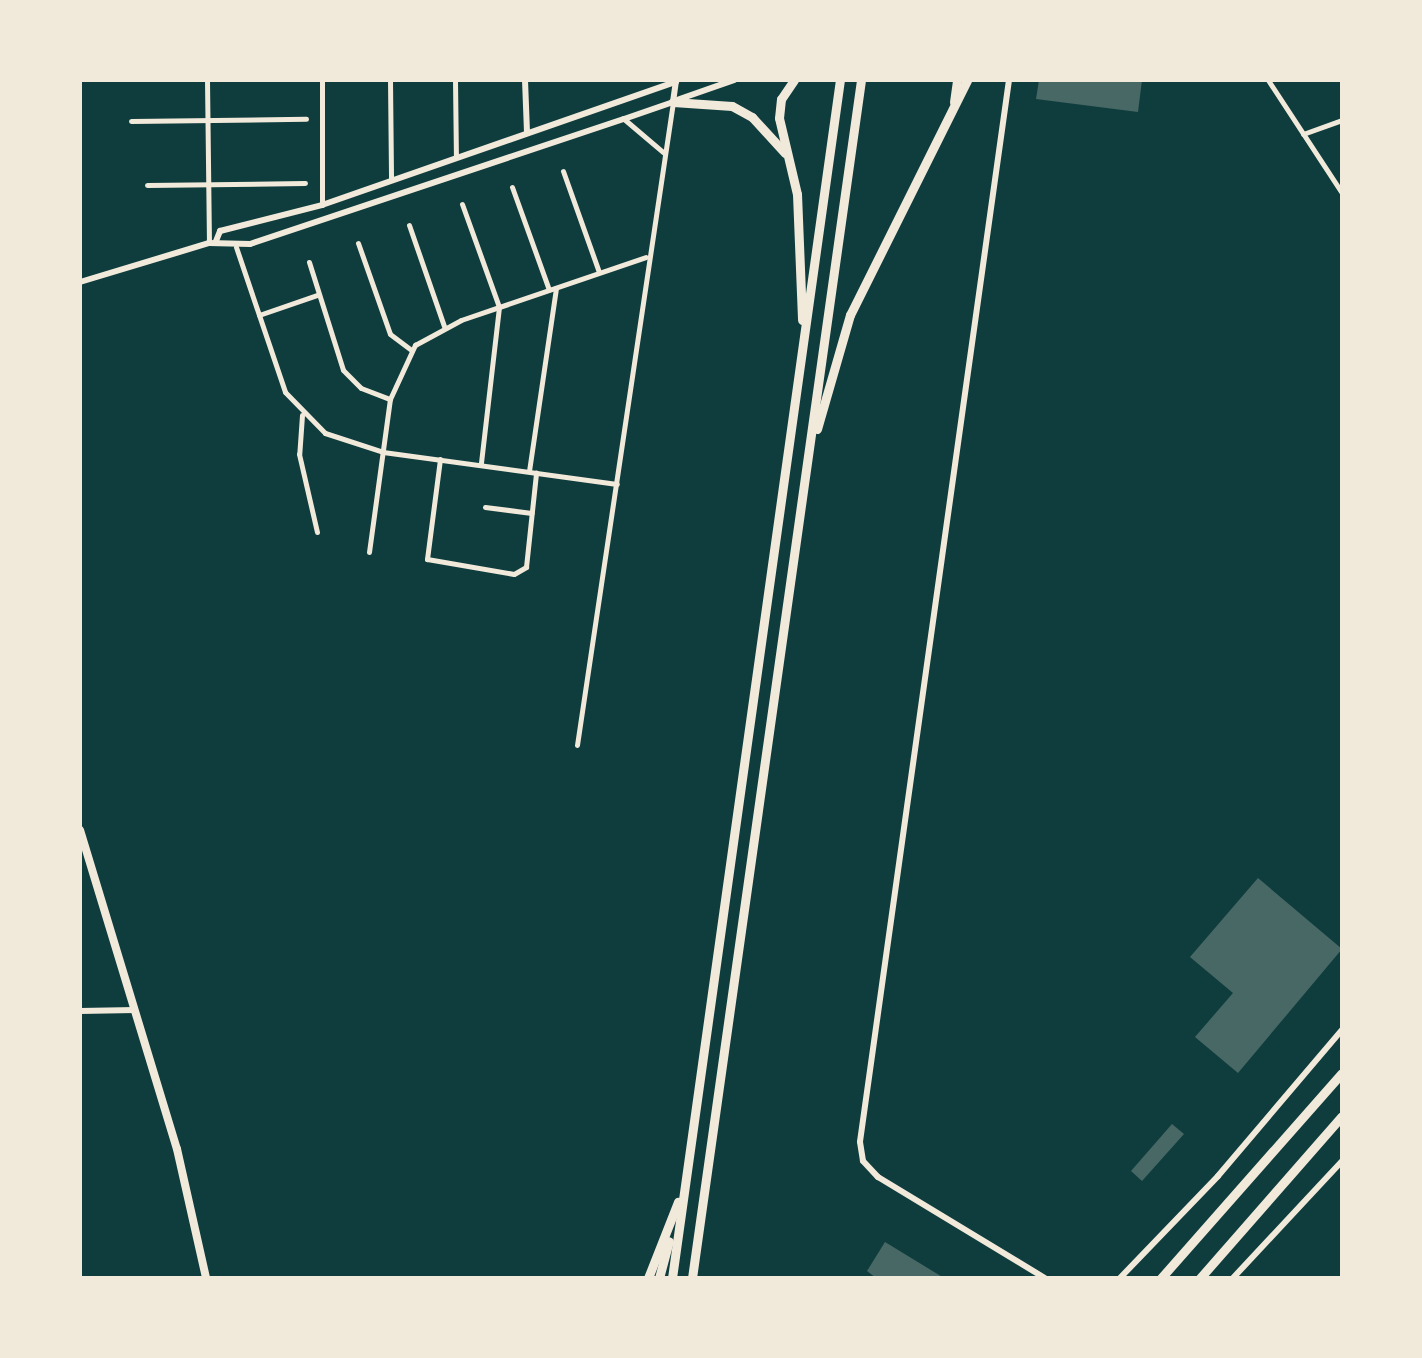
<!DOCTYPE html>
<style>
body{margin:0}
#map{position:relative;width:1422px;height:1358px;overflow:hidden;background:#0f3d3e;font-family:Inter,sans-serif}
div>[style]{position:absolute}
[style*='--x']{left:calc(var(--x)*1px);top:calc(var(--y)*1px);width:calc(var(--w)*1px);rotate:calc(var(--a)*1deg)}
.building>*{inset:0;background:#486865}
.minor>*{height:5px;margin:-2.5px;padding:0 2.5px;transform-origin:2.5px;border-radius:2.5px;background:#f1e9da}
.tertiary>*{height:6px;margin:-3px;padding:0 3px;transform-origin:3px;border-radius:3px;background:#f1e9da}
.secondary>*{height:6px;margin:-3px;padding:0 3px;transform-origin:3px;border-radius:3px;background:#f1e9da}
.primary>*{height:8px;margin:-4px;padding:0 4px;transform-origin:4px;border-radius:4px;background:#f1e9da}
.motorway>*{height:9px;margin:-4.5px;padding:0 4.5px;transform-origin:4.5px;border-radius:4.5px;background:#f1e9da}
span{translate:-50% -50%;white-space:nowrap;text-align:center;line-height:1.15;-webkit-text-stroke:10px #f1e9da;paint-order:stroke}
.frame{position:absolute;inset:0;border:82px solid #f1e9da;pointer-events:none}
</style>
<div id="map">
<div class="building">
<i style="clip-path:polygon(1039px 80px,1142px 80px,1138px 112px,1036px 99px)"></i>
<i style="clip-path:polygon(1258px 878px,1342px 949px,1238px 1073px,1195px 1037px,1233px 993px,1190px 957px)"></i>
<i style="clip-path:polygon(1172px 1124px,1184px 1134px,1142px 1181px,1131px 1171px)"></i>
<i style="clip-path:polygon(885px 1242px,944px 1278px,876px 1278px,867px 1271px)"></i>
</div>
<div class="minor">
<i style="--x:207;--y:80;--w:163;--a:89.3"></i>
<i style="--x:322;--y:80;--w:125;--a:90"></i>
<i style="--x:390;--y:80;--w:100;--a:89.4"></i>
<i style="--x:455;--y:80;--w:77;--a:89.3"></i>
<i style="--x:1268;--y:80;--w:135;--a:56.8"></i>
<i style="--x:624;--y:119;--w:52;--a:40.4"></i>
<i style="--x:131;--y:121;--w:175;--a:-0.7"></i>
<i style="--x:1303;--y:134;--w:41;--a:-19.7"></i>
<i style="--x:563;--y:171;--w:107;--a:70.4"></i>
<i style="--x:147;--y:185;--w:158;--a:-0.7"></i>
<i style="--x:512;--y:187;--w:109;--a:70.2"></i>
<i style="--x:462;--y:204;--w:109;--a:70.2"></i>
<i style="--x:499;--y:307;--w:157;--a:96.6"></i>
<i style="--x:409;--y:225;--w:107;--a:70.9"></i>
<i style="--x:358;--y:243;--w:96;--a:70.6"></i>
<i style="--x:390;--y:334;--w:25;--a:37"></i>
<i style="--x:236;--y:247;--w:153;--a:71.3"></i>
<i style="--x:285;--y:392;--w:57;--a:45.7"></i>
<i style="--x:325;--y:433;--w:61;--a:18.1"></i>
<i style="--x:383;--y:452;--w:236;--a:7.8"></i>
<i style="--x:309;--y:262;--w:113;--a:72.5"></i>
<i style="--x:343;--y:370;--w:25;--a:45"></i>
<i style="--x:361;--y:388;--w:31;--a:21"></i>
<i style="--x:259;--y:315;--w:61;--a:-19"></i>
<i style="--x:302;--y:415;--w:39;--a:94"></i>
<i style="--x:299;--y:454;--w:80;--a:77"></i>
<i style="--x:440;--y:459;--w:101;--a:97.4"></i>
<i style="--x:427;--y:559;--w:88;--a:9.8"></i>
<i style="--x:514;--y:574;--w:14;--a:-30"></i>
<i style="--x:526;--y:567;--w:95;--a:-83.9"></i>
<i style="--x:529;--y:471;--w:185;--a:-81.6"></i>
<i style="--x:485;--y:507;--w:47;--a:7.3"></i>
<i style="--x:369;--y:552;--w:154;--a:-82.2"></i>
<i style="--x:390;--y:399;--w:60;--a:-65.2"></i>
<i style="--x:415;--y:345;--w:52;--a:-28.5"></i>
<i style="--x:461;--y:320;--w:195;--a:-18.8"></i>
<i style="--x:577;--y:745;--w:650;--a:-81.51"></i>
</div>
<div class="tertiary">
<i style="--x:525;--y:80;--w:52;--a:87.8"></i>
<i style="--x:1009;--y:80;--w:1072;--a:97.99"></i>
<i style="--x:860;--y:1142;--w:19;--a:81"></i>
<i style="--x:863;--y:1161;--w:22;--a:47"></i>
<i style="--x:878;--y:1177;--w:195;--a:31.2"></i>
<i style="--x:674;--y:101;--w:64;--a:-19.3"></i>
<i style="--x:80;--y:1011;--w:55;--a:-1"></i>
</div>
<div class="secondary">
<i style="--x:216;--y:241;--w:11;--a:-68"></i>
<i style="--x:220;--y:231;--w:105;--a:-14.3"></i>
<i style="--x:322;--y:205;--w:375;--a:-19.2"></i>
<i style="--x:80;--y:282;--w:135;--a:-16.8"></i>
<i style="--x:209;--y:243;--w:41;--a:1.4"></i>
<i style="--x:250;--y:244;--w:394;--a:-18.5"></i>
<i style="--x:624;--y:119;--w:52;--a:-19.1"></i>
<i style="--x:673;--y:102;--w:22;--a:-82"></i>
<i style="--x:1120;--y:1278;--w:141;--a:-46.1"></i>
<i style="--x:1218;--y:1176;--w:192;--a:-49.7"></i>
<i style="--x:1233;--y:1278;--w:160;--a:-47"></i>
</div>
<div class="primary">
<i style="--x:80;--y:830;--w:333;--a:73.1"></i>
<i style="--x:177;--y:1149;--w:132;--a:77.3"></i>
</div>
<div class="motorway">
<i style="--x:794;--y:80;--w:23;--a:124"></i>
<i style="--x:781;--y:99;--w:19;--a:96"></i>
<i style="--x:779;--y:118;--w:78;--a:76.7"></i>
<i style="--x:797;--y:194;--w:126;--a:87.7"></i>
<i style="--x:673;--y:102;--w:59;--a:3.9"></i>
<i style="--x:732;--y:106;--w:23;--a:29"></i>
<i style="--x:752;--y:117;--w:49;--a:47.5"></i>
<i style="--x:954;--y:102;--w:22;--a:-82"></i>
<i style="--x:817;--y:429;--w:119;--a:-73.9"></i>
<i style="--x:850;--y:315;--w:263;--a:-63.5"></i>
<i style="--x:648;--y:1278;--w:82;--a:-68.5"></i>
<i style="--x:659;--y:1278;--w:38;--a:-75"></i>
<i style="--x:672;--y:1278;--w:1210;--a:-82.02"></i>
<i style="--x:692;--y:1278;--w:1210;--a:-81.97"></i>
<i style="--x:1161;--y:1278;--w:273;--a:-48.6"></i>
<i style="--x:1200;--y:1278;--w:215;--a:-48.8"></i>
</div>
<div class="frame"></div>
</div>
